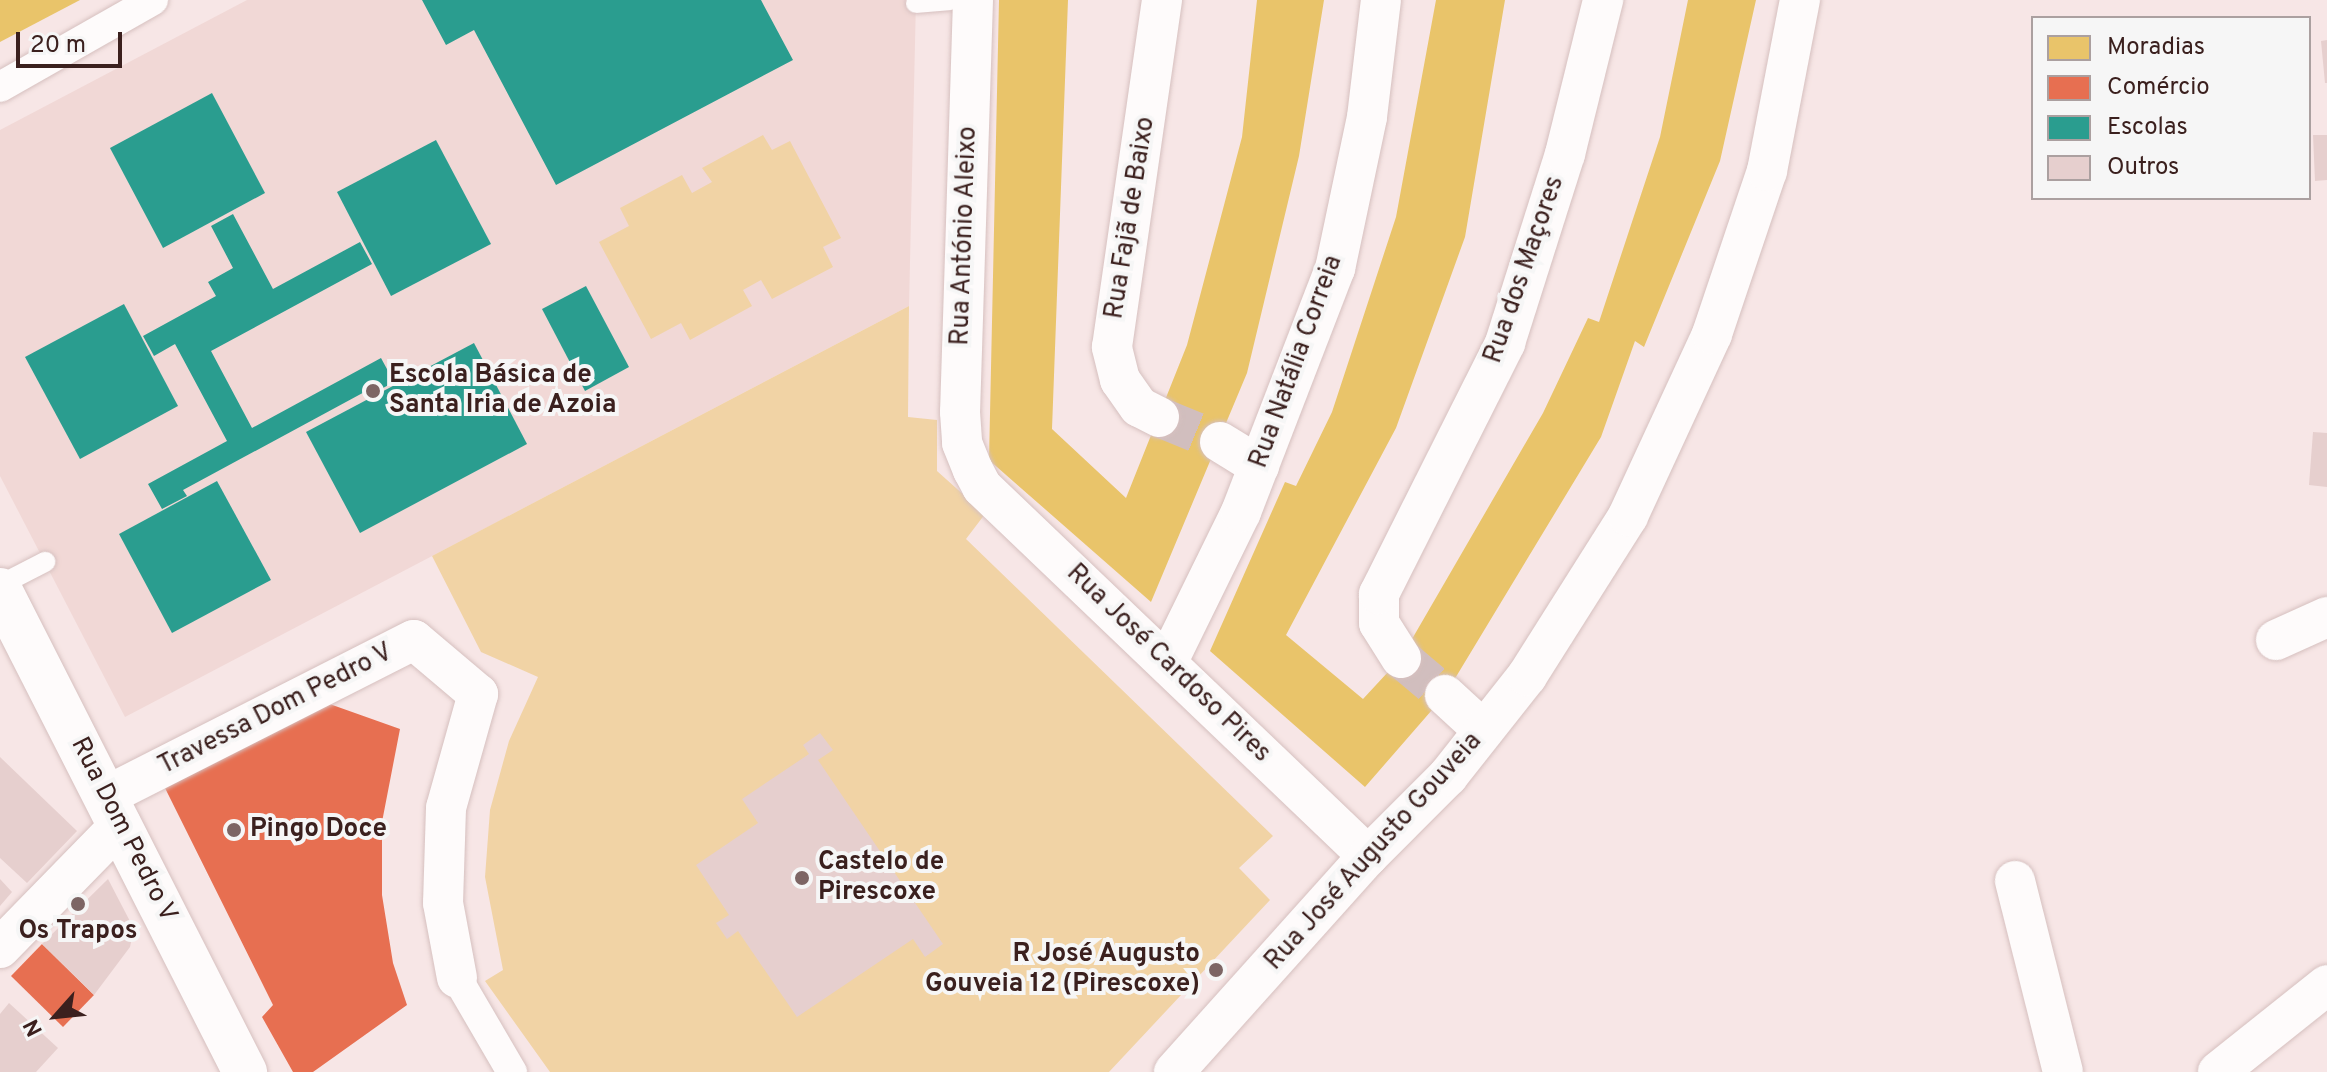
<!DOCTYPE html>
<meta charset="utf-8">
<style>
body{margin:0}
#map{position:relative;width:2327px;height:1072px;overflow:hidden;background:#f7e6e6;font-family:Overpass,sans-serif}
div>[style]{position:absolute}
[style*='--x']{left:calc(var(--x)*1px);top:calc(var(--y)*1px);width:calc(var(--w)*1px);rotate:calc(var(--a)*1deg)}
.built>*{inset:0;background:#f1d8d6}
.green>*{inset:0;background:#f1d3a5}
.homes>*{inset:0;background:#e9c46a}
.shops>*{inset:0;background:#e76f51}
.schools>*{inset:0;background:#2a9d8f}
.building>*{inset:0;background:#e6cfce}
.minor-tunnel>*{height:40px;margin-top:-20px;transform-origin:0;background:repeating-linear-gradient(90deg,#d1bebe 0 40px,transparent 0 60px)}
.roads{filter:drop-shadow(0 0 2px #d6c0bf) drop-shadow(0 0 2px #d6c0bf)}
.service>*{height:20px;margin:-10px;padding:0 10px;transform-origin:10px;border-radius:10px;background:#fefbfb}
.pedestrian>*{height:30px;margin:-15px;padding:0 15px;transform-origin:15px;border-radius:15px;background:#fefbfb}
.minor>*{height:40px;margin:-20px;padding:0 20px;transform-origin:20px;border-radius:20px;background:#fefbfb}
.tertiary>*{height:44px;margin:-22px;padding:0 22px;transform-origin:22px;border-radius:22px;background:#fefbfb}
.dots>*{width:22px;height:22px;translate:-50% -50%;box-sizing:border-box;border:4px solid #f6f6f6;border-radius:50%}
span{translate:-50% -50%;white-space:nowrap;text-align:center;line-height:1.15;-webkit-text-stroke:8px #f6f6f6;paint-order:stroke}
.street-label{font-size:26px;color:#3b201e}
.poi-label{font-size:26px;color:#3b201e;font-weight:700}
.left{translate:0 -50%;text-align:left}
.right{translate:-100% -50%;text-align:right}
.legend{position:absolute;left:2031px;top:16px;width:280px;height:184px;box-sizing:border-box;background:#f6f6f6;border:2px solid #aba0a0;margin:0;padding:10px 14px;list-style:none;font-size:24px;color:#3b201e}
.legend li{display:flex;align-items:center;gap:16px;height:40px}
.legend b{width:40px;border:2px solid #aba0a0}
.north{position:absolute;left:16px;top:976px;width:80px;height:80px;-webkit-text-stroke:6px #f6f6f6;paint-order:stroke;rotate:243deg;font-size:22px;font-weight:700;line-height:32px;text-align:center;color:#3b201e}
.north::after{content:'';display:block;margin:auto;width:28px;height:36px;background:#3b201e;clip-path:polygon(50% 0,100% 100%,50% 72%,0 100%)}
.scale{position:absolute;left:16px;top:32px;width:106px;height:36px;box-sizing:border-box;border:4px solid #3b201e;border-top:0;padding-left:10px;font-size:24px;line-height:28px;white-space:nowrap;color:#3b201e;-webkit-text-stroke:6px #f6f6f6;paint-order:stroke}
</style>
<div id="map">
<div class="built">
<i style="clip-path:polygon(247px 0,916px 0,909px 306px,125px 717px,0 476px,0 130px)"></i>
</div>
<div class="green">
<i style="clip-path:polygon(763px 135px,772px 150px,790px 141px,841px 238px,823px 247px,833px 267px,772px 299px,761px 280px,743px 290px,752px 306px,690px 340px,681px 323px,651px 339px,599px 242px,629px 226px,620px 208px,682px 175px,692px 193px,712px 182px,702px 168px)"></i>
<i style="clip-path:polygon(909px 306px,908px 417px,937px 420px,937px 471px,985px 514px,966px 539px,1273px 836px,1239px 868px,1270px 900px,1109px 1072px,550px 1072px,485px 981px,503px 970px,485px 877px,490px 810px,509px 741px,538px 677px,481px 652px,432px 556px)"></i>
</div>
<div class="homes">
<i style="clip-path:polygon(0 0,80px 0,0 42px)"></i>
<i style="clip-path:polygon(999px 0,1068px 0,1052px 429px,1126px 498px,1187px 345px,1242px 137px,1257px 0,1324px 0,1299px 156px,1247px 373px,1151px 602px,989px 460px)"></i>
<i style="clip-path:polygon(1436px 0,1505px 0,1465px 237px,1396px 428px,1286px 635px,1363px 699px,1401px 658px,1543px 413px,1588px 318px,1599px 322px,1660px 137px,1688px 0,1756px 0,1720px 161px,1644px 347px,1635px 341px,1601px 437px,1445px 695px,1365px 787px,1210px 651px,1285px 482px,1296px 486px,1332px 412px,1396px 217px)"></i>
</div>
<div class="shops">
<i style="clip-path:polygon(324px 702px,400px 729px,382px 822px,382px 895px,393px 963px,407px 1005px,313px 1072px,293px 1072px,262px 1017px,273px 1005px,165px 788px)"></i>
<i style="clip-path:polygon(42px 944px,94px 995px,63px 1027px,11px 976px)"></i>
</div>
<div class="schools">
<i style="clip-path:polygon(422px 0,761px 0,793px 60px,556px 185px,474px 30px,446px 45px)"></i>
<i style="clip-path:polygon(212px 93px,265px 193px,163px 248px,110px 148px)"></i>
<i style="clip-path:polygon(436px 140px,491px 244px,391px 296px,337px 192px)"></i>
<i style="clip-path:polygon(233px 214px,273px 289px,360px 242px,372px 264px,211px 351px,252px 428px,381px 358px,394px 382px,372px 394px,370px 389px,183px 490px,187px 496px,162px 509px,148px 484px,227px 441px,175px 344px,154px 356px,143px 336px,216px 296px,208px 282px,233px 268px,211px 226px)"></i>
<i style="clip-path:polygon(586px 286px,629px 367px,585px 391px,542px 309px)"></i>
<i style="clip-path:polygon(124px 304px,178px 406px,80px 459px,25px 357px)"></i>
<i style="clip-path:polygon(474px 343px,527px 444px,360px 533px,306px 432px)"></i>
<i style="clip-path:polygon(217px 481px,271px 580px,172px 633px,119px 534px)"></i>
</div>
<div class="building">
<i style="clip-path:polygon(2327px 40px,2327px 83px,2325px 83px,2321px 41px)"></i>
<i style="clip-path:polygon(2313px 135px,2327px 135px,2327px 180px,2315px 181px)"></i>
<i style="clip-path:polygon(2313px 432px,2327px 433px,2327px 487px,2309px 485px)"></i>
<i style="clip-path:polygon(820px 733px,833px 750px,818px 760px,943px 944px,925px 957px,913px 939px,797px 1017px,738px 931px,727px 939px,716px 923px,729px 915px,696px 865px,758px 823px,742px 799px,809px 754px,803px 745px)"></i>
<i style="clip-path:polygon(0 757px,77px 831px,27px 883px,0 858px)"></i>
<i style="clip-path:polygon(0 879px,12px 892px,0 906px)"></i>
<i style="clip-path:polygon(108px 879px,134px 929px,130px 947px,94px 995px,42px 944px)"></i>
<i style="clip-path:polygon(9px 1003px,58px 1048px,36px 1072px,0 1072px,0 1014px)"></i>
</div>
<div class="minor-tunnel">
<i style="--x:1159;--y:417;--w:66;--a:22.3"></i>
<i style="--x:1401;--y:658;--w:57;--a:40.1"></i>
</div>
<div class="roads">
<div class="service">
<i style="--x:916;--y:3;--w:34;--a:-5"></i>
<i style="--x:0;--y:585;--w:51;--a:-27.1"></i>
</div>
<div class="pedestrian">
<i style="--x:0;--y:87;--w:176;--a:-29.6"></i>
<i style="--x:457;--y:978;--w:109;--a:59.7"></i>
</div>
<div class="minor">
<i style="--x:973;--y:0;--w:412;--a:91.8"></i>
<i style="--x:960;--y:412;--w:31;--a:86"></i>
<i style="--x:962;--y:443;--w:29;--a:68"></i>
<i style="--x:973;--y:470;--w:19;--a:62"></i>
<i style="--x:982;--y:487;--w:534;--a:43.71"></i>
<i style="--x:1159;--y:417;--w:22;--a:-153"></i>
<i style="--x:1139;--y:407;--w:33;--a:-125"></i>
<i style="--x:1120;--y:380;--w:34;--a:-104"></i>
<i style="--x:1112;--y:347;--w:351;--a:-81.8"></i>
<i style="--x:1220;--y:442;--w:46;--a:31.6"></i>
<i style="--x:2276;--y:640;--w:56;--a:-24.3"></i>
<i style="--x:1401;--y:658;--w:41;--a:-122.2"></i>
<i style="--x:1379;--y:623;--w:29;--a:-90"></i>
<i style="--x:1379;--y:594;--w:281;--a:-63.3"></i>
<i style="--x:1505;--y:343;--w:198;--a:-72.4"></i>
<i style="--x:1565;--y:154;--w:159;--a:-76.1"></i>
<i style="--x:1168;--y:661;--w:166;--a:-63.9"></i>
<i style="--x:1241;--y:512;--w:261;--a:-68.9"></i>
<i style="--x:1335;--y:269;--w:155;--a:-78.1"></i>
<i style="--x:1367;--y:117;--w:118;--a:-83.2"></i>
<i style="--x:1445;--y:695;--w:52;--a:42.6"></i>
<i style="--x:106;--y:796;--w:345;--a:-26.9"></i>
<i style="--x:414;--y:640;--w:84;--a:40.2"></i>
<i style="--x:478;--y:694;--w:118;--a:105.7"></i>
<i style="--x:446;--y:808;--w:95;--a:91.8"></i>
<i style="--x:443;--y:903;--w:76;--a:79.4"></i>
<i style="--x:2015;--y:881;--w:197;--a:75.9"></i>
<i style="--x:0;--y:948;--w:173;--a:-45.7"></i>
<i style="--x:1174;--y:1072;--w:290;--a:-48.1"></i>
<i style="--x:1368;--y:856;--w:113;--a:-45"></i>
<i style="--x:1448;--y:776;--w:127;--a:-51.7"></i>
<i style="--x:1527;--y:676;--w:189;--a:-57.7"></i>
<i style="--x:1628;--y:516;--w:200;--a:-65.2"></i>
<i style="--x:1712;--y:334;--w:172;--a:-71.4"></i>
<i style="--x:1767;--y:171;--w:174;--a:-79.1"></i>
<i style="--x:2218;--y:1072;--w:139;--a:-38.6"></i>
</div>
<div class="tertiary">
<i style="--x:0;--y:590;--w:541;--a:63.06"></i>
</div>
</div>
<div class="dots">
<i style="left:373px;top:391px;background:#7d6564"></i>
<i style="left:234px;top:830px;background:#7d6564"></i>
<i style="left:802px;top:878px;background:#7d6564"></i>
<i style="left:78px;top:904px;background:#7d6564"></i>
<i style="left:1216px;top:970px;background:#7d6564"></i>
</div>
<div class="street-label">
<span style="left:1131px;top:218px;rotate:-81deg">Rua Fajã de Baixo</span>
<span style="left:965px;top:236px;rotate:-88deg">Rua António Aleixo</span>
<span style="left:1525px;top:270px;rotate:-71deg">Rua dos Maçores</span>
<span style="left:1297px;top:362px;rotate:-70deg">Rua Natália Correia</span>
<span style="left:1168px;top:664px;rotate:44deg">Rua José Cardoso Pires</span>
<span style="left:276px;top:710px;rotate:-27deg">Travessa Dom Pedro V</span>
<span style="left:123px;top:830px;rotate:63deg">Rua Dom Pedro V</span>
<span style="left:1374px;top:852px;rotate:-48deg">Rua José Augusto Gouveia</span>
</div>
<div class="poi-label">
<span class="left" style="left:389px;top:391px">Escola Básica de<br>Santa Iria de Azoia</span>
<span class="left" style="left:250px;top:830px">Pingo Doce</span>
<span class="left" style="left:818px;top:878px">Castelo de<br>Pirescoxe</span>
<span style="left:78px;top:932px">Os Trapos</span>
<span class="right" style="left:1200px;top:970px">R José Augusto<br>Gouveia 12 (Pirescoxe)</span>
</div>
<ul class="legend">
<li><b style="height:22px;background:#e9c46a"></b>Moradias</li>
<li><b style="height:22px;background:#e76f51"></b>Comércio</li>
<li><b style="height:22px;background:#2a9d8f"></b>Escolas</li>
<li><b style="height:22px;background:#e6cfce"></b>Outros</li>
</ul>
<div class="north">N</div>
<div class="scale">20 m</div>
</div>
